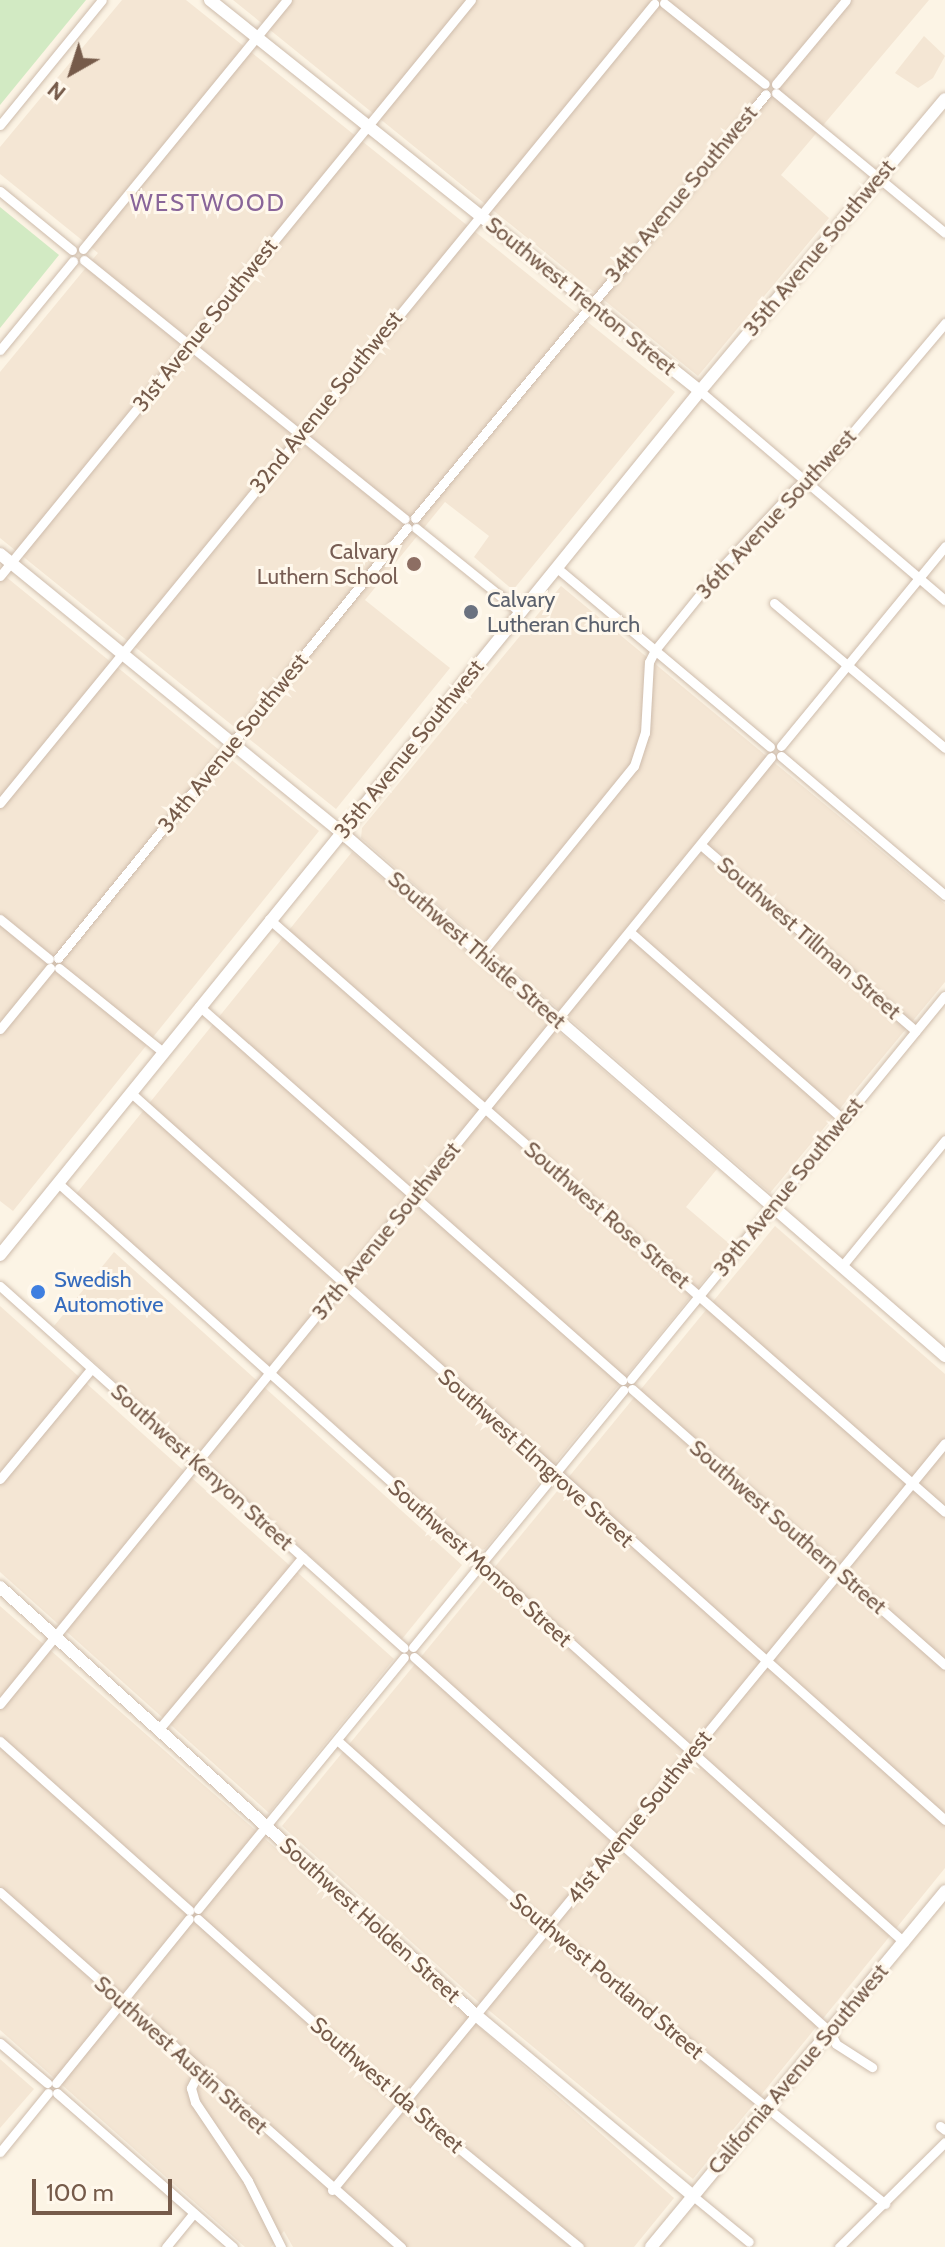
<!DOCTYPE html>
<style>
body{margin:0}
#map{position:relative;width:945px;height:2247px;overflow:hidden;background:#fcf4e5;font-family:Cabin,sans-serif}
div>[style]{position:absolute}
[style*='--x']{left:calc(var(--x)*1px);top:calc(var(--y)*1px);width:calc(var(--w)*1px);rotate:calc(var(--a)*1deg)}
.residential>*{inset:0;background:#f4e6d4}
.green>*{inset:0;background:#d2eac3}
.roads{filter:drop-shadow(0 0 2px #cebcac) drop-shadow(0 0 2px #cebcac)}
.street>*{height:9px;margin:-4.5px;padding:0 4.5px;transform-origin:4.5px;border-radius:4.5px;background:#fff}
.secondary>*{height:12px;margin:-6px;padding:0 6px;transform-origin:6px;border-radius:6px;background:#fff}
.dots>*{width:22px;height:22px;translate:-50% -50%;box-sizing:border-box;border:4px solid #fff8ec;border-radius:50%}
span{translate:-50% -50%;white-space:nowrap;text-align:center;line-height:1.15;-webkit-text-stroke:6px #fff8ec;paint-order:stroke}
.street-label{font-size:22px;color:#765b4a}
.education-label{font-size:22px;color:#785e54}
.right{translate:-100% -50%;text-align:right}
.worship-label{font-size:22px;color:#5b616d}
.left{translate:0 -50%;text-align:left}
.shop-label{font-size:22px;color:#366cbe}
.neighbourhood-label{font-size:24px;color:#896599;letter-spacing:2px}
.north{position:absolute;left:32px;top:32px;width:80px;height:80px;-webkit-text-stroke:6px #fff8ec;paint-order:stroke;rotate:219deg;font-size:22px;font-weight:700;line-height:32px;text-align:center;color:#765b4a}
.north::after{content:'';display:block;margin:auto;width:28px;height:36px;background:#765b4a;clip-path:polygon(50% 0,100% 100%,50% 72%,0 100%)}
.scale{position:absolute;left:32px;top:2179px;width:140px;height:36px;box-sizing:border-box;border:4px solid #765b4a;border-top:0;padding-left:10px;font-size:24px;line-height:28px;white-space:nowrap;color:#765b4a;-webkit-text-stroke:6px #fff8ec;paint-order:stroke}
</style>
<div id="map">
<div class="residential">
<i style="clip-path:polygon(122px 0,186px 0,675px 392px,513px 590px,474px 557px,489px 536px,445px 502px,365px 600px,450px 668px,336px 809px,0 538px,0 372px,98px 253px,0 174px,0 147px)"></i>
<i style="clip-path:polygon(233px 0,929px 0,781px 175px,829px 218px,698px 376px)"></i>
<i style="clip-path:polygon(924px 36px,945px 56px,933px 78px,918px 88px,895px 73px)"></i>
<i style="clip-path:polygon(0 572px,319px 831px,13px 1211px,0 1201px)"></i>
<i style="clip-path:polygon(561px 586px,945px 904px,945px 982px,770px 1193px,361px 838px,362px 828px)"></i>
<i style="clip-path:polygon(352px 852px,717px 1169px,686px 1207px,732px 1246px,485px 1549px,477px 1551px,76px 1194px)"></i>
<i style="clip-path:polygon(775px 1226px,945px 1374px,945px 1868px,693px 2179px,474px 1998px,282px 1826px)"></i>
<i style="clip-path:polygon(114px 1252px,462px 1565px,402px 1639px,54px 1326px)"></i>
<i style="clip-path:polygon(0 1306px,394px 1659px,269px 1813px,0 1572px)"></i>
<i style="clip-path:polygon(0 1606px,674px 2198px,634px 2247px,293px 2247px,284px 2231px,271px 2247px,245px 2247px,0 2030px)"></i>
<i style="clip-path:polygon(0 2059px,34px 2089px,0 2128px)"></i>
</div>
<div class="green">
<i style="clip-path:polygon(0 0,86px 0,0 105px)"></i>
<i style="clip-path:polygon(0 207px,59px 255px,0 328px)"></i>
</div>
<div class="roads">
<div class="street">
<i style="--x:664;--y:3;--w:129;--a:38.7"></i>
<i style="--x:776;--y:84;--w:109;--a:-50.2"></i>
<i style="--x:776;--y:93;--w:219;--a:39.6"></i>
<i style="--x:0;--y:125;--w:161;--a:-50.8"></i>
<i style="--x:0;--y:191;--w:93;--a:39.3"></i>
<i style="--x:83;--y:249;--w:322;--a:-50.7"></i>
<i style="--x:84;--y:260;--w:412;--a:38.9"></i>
<i style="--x:0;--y:350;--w:115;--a:-50.6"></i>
<i style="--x:700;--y:391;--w:322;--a:40.5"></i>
<i style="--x:415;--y:518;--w:550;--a:-50.38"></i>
<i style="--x:416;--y:528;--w:134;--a:38.9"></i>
<i style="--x:557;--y:568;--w:278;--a:40"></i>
<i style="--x:0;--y:576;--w:744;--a:-50.73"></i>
<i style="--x:774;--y:603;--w:224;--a:40.3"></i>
<i style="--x:781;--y:746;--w:259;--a:-50.6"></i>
<i style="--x:781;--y:756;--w:215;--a:40.3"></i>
<i style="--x:0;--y:803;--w:1033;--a:-50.7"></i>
<i style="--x:701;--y:845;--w:284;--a:40.9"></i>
<i style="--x:0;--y:919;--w:63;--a:39.2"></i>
<i style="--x:269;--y:919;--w:899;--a:41.26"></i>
<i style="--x:631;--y:933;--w:282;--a:41.3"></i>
<i style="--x:481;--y:954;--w:242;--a:-50.9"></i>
<i style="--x:634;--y:766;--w:35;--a:-72"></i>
<i style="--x:645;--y:733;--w:71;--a:-86.8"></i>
<i style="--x:649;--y:662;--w:13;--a:-63"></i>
<i style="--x:655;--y:650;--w:107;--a:-51.1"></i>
<i style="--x:722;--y:567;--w:108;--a:-46.9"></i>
<i style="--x:796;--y:488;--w:22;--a:-30"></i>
<i style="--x:815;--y:477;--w:202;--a:-49.8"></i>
<i style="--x:58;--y:958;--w:554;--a:-50.94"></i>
<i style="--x:59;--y:968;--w:132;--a:38.9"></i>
<i style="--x:199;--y:1006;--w:565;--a:41.48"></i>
<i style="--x:0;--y:1029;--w:79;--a:-50.7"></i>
<i style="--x:130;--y:1092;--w:1093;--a:41.77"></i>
<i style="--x:58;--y:1183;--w:1137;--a:41.9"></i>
<i style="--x:842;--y:1266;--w:163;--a:-50.7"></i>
<i style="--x:0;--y:1286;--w:542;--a:41.86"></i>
<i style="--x:631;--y:1379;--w:495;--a:-50.7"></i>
<i style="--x:632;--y:1389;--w:417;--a:41.4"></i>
<i style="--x:0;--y:1479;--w:143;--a:-50.4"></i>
<i style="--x:413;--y:1647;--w:332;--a:-50.7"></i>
<i style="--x:414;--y:1657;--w:560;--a:42.03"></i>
<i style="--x:830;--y:2032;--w:13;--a:63"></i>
<i style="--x:836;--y:2044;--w:43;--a:32.6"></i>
<i style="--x:0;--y:1704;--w:1221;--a:-50.85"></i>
<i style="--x:159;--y:1729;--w:224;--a:-50.1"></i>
<i style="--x:337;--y:1740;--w:283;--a:41.9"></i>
<i style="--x:548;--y:1929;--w:435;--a:39.2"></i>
<i style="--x:0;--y:1741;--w:254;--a:41.8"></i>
<i style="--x:0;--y:1892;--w:536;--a:41.52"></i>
<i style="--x:198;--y:1909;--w:325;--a:-50.7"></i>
<i style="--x:198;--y:1919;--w:278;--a:41.8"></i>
<i style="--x:405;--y:2104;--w:225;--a:39.4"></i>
<i style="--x:0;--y:2043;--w:62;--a:40.4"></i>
<i style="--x:199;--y:2072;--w:18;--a:117"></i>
<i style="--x:191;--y:2088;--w:15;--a:74"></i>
<i style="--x:195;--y:2102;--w:95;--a:56.1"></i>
<i style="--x:248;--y:2181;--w:74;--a:63.4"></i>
<i style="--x:56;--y:2083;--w:211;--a:-51"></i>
<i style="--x:57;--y:2093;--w:234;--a:41.2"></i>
<i style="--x:940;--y:2126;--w:6;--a:39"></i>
<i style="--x:0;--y:2152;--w:76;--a:-50.9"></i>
<i style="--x:332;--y:2190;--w:966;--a:-50.63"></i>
<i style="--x:693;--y:2196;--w:72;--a:39.4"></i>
<i style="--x:166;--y:2247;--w:43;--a:-50.7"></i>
<i style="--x:839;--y:2247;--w:149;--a:-44.7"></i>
</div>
<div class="secondary">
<i style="--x:210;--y:0;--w:627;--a:38.59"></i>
<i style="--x:0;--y:554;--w:440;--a:39.2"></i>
<i style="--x:341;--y:832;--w:800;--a:40.94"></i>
<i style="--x:0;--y:1255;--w:1112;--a:-50.99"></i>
<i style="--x:700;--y:391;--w:381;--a:-50"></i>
<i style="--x:0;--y:1587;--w:642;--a:41.97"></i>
<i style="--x:477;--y:2016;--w:281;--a:39.8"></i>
<i style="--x:651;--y:2247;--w:462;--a:-50.4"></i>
</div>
</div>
<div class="dots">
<i style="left:414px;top:564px;background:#8d6e63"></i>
<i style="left:471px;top:612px;background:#6b7280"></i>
<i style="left:38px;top:1292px;background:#3f7fe0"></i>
</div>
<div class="street-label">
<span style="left:681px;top:194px;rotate:-50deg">34th Avenue Southwest</span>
<span style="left:819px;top:248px;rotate:-50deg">35th Avenue Southwest</span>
<span style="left:581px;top:296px;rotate:39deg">Southwest Trenton Street</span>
<span style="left:205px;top:325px;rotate:-51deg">31st Avenue Southwest</span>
<span style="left:326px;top:402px;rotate:-51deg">32nd Avenue Southwest</span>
<span style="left:776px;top:514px;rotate:-47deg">36th Avenue Southwest</span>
<span style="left:233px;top:743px;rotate:-51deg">34th Avenue Southwest</span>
<span style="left:409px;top:749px;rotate:-51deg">35th Avenue Southwest</span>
<span style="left:809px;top:938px;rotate:41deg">Southwest Tillman Street</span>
<span style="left:477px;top:950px;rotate:41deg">Southwest Thistle Street</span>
<span style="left:788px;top:1187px;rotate:-51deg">39th Avenue Southwest</span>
<span style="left:607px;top:1215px;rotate:41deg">Southwest Rose Street</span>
<span style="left:386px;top:1231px;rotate:-51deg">37th Avenue Southwest</span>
<span style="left:536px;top:1458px;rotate:42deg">Southwest Elmgrove Street</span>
<span style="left:202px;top:1467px;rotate:42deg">Southwest Kenyon Street</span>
<span style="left:788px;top:1527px;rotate:41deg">Southwest Southern Street</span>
<span style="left:480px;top:1563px;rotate:42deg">Southwest Monroe Street</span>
<span style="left:639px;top:1817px;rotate:-51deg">41st Avenue Southwest</span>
<span style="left:370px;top:1920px;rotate:42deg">Southwest Holden Street</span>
<span style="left:607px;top:1976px;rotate:40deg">Southwest Portland Street</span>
<span style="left:181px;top:2055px;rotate:42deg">Southwest Austin Street</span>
<span style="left:798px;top:2069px;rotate:-50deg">California Avenue Southwest</span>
<span style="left:387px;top:2085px;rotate:41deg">Southwest Ida Street</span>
</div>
<div class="education-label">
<span class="right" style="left:398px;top:564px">Calvary<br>Luthern School</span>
</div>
<div class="worship-label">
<span class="left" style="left:487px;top:612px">Calvary<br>Lutheran Church</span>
</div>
<div class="shop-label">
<span class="left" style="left:54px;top:1292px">Swedish<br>Automotive</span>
</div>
<div class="neighbourhood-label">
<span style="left:208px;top:203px">WESTWOOD</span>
</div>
<div class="north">N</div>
<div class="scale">100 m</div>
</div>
